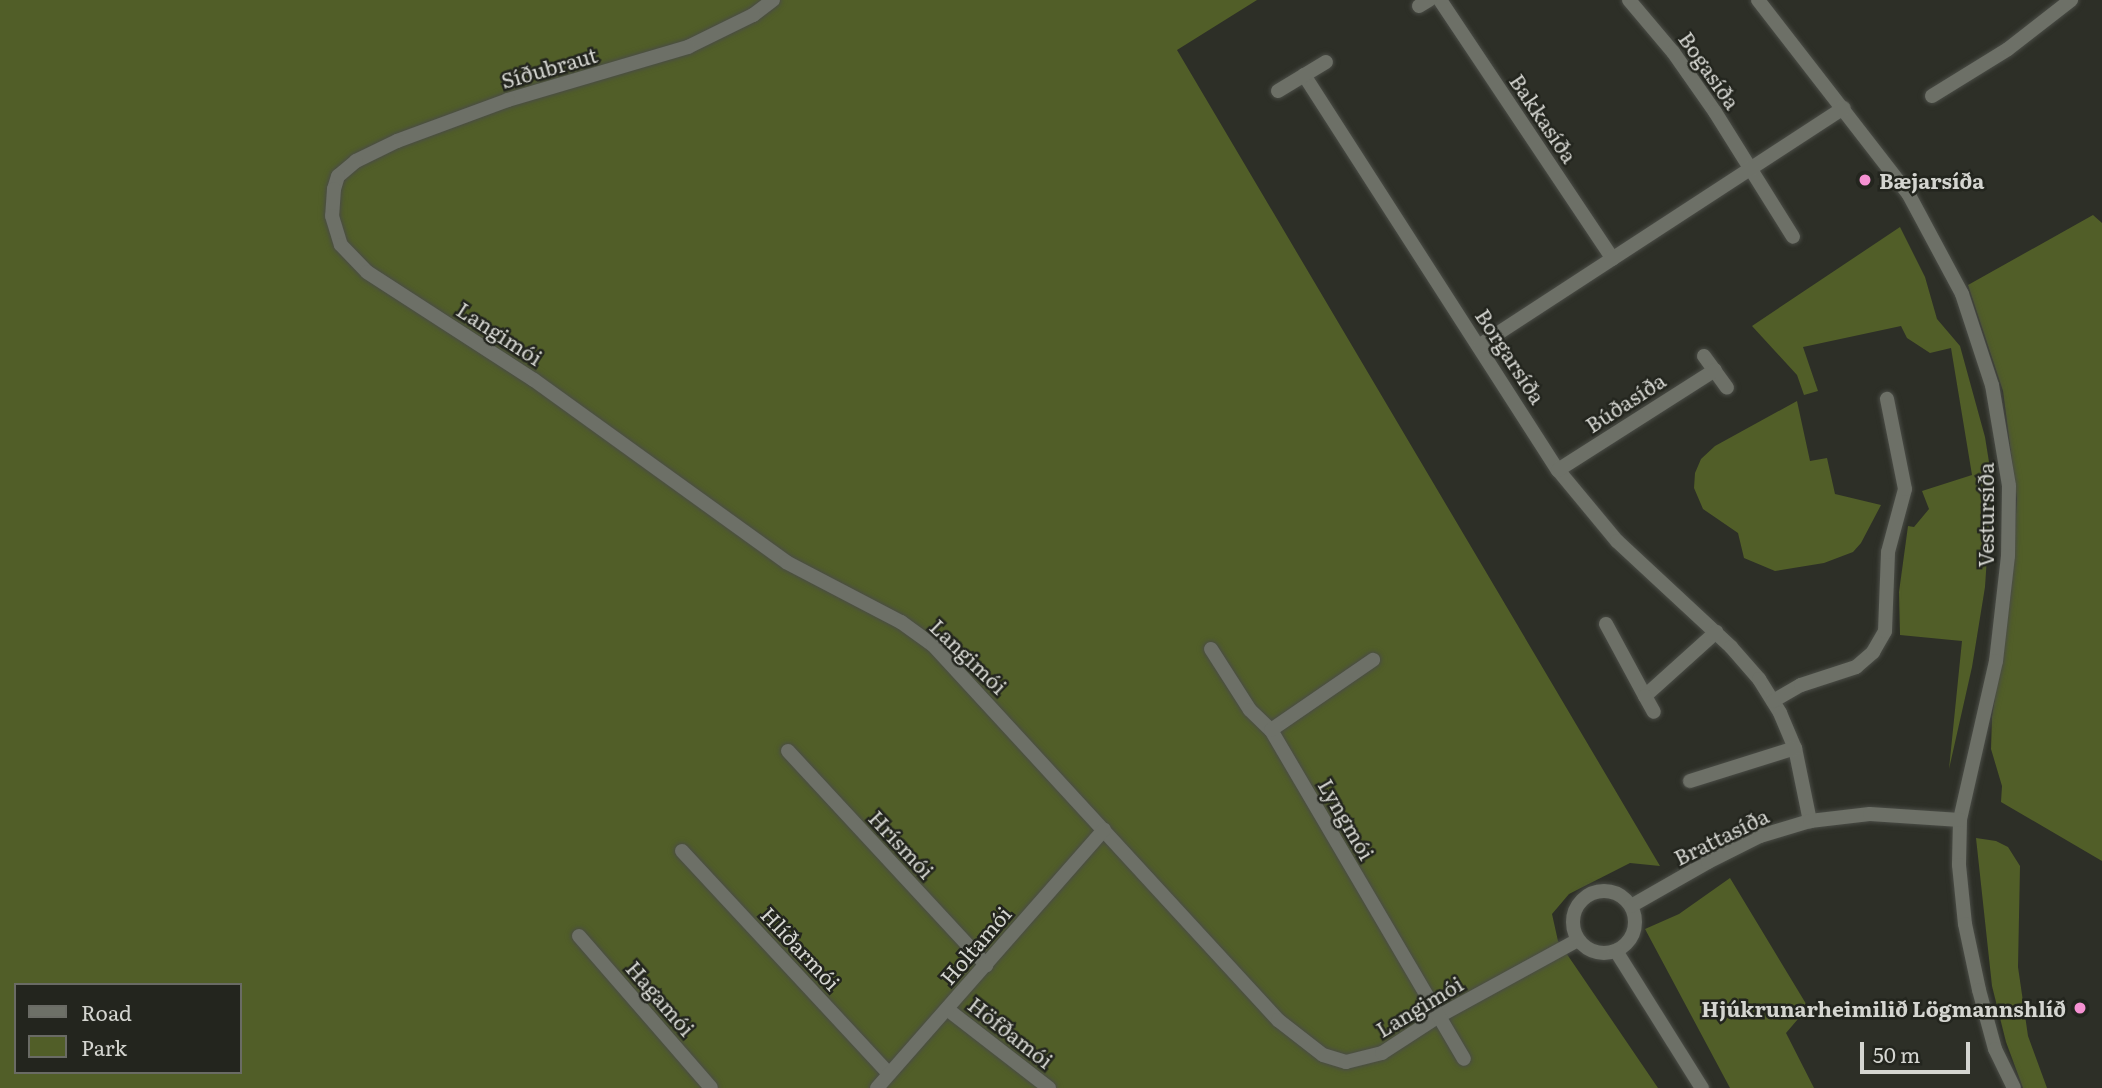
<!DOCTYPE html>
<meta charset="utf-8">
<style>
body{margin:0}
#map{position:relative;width:2102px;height:1088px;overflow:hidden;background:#2d2f27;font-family:Literata,serif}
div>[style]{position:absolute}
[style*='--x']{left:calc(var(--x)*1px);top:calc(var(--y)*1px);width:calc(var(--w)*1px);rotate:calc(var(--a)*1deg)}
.green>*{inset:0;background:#515e28}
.roads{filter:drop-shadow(0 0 2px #4a4c46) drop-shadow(0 0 2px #4a4c46)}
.minor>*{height:14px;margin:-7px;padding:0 7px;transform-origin:7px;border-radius:7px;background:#6d7067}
.minor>.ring{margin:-7px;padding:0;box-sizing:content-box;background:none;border:14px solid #6d7067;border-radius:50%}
.dots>*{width:19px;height:19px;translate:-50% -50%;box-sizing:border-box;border:4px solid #23251e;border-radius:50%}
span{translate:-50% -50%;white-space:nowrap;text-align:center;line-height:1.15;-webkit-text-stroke:5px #23251e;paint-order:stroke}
.street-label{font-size:21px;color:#d4d5d0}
.poi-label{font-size:21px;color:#d4d5d0;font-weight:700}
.left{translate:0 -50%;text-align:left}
.right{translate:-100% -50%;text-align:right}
.legend{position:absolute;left:14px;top:983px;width:228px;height:91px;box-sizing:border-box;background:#23251e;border:2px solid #6a6b65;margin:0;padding:9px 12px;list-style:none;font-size:21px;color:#d4d5d0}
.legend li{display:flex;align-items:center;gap:14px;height:35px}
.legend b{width:35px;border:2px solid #6a6b65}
.scale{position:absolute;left:1860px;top:1042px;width:110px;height:32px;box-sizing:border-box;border:4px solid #d4d5d0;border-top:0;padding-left:9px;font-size:21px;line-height:24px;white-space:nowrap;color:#d4d5d0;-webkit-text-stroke:5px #23251e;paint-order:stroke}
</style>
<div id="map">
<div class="green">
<i style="clip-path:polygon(evenodd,0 0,1257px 0,1177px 50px,1660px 866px,1630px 863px,1569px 894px,1552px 914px,1558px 941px,1658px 1088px,0 1088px,0 0,16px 985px,240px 985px,240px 1072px,16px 1072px,16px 985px)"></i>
<i style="clip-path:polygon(2093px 215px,2102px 223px,2102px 861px,2001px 802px,2002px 786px,1991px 749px,1992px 717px,2011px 593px,2017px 499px,2003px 391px,1968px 285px)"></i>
<i style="clip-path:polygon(1900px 227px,1925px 277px,1937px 319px,1960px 346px,1985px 437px,1992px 481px,1985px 587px,1972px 667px,1949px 769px,1962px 641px,1900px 635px,1899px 592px,1908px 526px,1914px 527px,1929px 509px,1922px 491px,1972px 475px,1951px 348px,1930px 353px,1907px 338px,1901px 326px,1803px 347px,1818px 391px,1804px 395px,1797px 375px,1752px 326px)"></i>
<i style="clip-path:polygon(1797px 401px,1810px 461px,1827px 458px,1835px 494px,1881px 505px,1861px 543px,1853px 552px,1824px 563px,1775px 571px,1744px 558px,1738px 533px,1703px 509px,1694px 488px,1695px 473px,1701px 459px,1715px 446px)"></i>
<i style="clip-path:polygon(1976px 838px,1996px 841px,2008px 847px,2020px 866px,2018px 967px,2028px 1036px,2047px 1088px,2023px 1088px,2006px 1042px,1992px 986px)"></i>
<i style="clip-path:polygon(1730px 878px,1811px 1012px,1798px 1019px,1786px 1033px,1814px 1088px,1730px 1088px,1645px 929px,1679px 914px)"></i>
</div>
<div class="roads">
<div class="minor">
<i style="--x:773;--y:0;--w:25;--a:143"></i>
<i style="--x:753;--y:15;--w:72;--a:153.8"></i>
<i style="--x:688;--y:47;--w:188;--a:163.6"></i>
<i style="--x:508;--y:100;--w:118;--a:159.7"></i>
<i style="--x:397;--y:141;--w:46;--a:154"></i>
<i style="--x:356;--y:161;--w:23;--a:140"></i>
<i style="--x:338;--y:176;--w:14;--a:107"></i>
<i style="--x:334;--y:189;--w:27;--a:94"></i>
<i style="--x:332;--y:216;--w:30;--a:73"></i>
<i style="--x:341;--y:245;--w:37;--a:46"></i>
<i style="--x:367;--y:272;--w:199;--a:32.9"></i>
<i style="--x:534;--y:380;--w:311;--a:35.8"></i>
<i style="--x:786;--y:562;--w:130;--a:27.6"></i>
<i style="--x:901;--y:622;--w:39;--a:36"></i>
<i style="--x:933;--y:645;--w:510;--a:47.39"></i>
<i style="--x:1278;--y:1020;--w:57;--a:37.9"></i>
<i style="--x:1323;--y:1055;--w:24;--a:17"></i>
<i style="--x:1346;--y:1062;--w:37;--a:-14"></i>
<i style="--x:1382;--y:1053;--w:68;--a:-33"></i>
<i style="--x:1439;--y:1016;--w:158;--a:-28.7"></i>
<i style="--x:1440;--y:0;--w:311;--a:56.3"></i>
<i style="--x:1629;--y:0;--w:68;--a:49.8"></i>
<i style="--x:1673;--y:52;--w:73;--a:55"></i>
<i style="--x:1715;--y:112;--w:147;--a:58"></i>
<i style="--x:1758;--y:0;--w:247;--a:52.2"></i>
<i style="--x:1909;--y:195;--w:112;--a:61.8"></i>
<i style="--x:1962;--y:294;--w:96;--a:71.8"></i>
<i style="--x:1992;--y:385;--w:102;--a:80.4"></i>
<i style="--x:2009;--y:486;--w:70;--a:90.8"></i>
<i style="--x:2008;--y:556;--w:106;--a:96.5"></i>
<i style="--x:1996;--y:661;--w:163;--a:102.8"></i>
<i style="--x:1960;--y:820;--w:45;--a:91.3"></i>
<i style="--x:1959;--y:865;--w:59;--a:84.2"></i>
<i style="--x:1965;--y:924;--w:67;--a:78"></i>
<i style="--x:1979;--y:990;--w:61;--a:74.8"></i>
<i style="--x:1995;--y:1049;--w:43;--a:64"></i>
<i style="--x:1419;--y:6;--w:12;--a:-31"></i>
<i style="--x:1304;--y:75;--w:470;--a:57.3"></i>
<i style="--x:1558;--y:470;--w:92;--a:50.3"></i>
<i style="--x:1617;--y:541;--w:156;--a:42.9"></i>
<i style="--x:1731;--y:647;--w:43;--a:48.8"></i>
<i style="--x:1759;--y:679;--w:40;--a:58"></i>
<i style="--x:1780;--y:713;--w:38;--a:67"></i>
<i style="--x:1795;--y:748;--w:75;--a:78.4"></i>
<i style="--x:1278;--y:91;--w:56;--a:-31.1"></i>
<i style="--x:1932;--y:96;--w:89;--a:-31.7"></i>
<i style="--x:2008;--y:49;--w:80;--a:-37.9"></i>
<i style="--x:1480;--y:345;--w:434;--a:-33.1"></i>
<i style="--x:1704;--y:356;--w:39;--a:54"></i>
<i style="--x:1558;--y:470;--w:186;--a:-32.5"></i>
<i style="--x:1606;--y:624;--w:82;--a:61.6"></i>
<i style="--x:1645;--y:696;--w:96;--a:-42"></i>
<i style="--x:1211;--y:649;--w:72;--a:57.4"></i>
<i style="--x:1250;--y:710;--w:29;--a:44"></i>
<i style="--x:1271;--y:730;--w:381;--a:59.6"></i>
<i style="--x:1645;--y:696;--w:18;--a:61"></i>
<i style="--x:1773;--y:701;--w:32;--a:-30"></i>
<i style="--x:1801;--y:685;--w:58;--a:-18.1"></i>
<i style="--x:1856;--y:667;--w:23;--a:-41"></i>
<i style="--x:1873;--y:652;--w:24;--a:-60"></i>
<i style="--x:1885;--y:631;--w:79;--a:-87.8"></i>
<i style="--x:1888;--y:552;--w:65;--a:-74.9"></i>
<i style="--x:1905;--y:489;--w:92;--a:-101.3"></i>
<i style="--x:1271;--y:730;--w:124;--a:-34.5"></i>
<i style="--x:788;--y:751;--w:292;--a:47.2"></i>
<i style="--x:1690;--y:781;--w:110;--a:-17.4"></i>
<i style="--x:682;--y:851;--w:304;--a:47.1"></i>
<i class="ring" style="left:1573px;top:891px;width:48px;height:48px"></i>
<i style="--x:1631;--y:906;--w:89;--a:-29.7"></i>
<i style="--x:1708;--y:862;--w:58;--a:-26.6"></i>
<i style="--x:1760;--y:836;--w:52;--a:-16.7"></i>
<i style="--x:1810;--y:821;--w:60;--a:-6.7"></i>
<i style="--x:1870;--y:814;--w:90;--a:3.8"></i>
<i style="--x:579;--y:936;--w:201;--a:49"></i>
<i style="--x:1616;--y:951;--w:162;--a:57.9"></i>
<i style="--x:947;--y:1009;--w:129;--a:37.8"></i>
<i style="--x:877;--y:1088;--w:344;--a:-48.7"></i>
</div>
</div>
<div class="dots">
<i style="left:1865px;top:180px;background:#f591d2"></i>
<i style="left:2080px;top:1008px;background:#f591d2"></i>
</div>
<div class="street-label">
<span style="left:549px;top:67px;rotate:-16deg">Síðubraut</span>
<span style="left:1710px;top:70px;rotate:55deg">Bogasíða</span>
<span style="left:1544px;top:118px;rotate:56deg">Bakkasíða</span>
<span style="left:500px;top:333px;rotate:33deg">Langimói</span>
<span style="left:1511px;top:356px;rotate:57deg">Borgarsíða</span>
<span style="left:1625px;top:402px;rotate:-33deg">Búðasíða</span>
<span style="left:1985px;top:515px;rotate:-90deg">Vestursíða</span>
<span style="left:969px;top:656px;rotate:44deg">Langimói</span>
<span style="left:1347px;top:819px;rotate:60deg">Lyngmói</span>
<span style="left:1721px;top:836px;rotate:-26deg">Brattasíða</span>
<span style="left:902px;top:844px;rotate:47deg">Hrísmói</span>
<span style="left:975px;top:945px;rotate:-49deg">Holtamói</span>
<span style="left:801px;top:948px;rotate:47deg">Hlíðarmói</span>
<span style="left:661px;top:998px;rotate:49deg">Hagamói</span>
<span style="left:1419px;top:1006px;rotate:-31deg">Langimói</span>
<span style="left:1011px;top:1032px;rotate:38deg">Höfðamói</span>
</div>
<div class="poi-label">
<span class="left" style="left:1879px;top:180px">Bæjarsíða</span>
<span class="right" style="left:2066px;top:1008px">Hjúkrunarheimilið Lögmannshlíð</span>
</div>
<ul class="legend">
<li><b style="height:9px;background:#6d7067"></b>Road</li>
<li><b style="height:19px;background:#515e28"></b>Park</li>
</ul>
<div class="scale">50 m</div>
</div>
